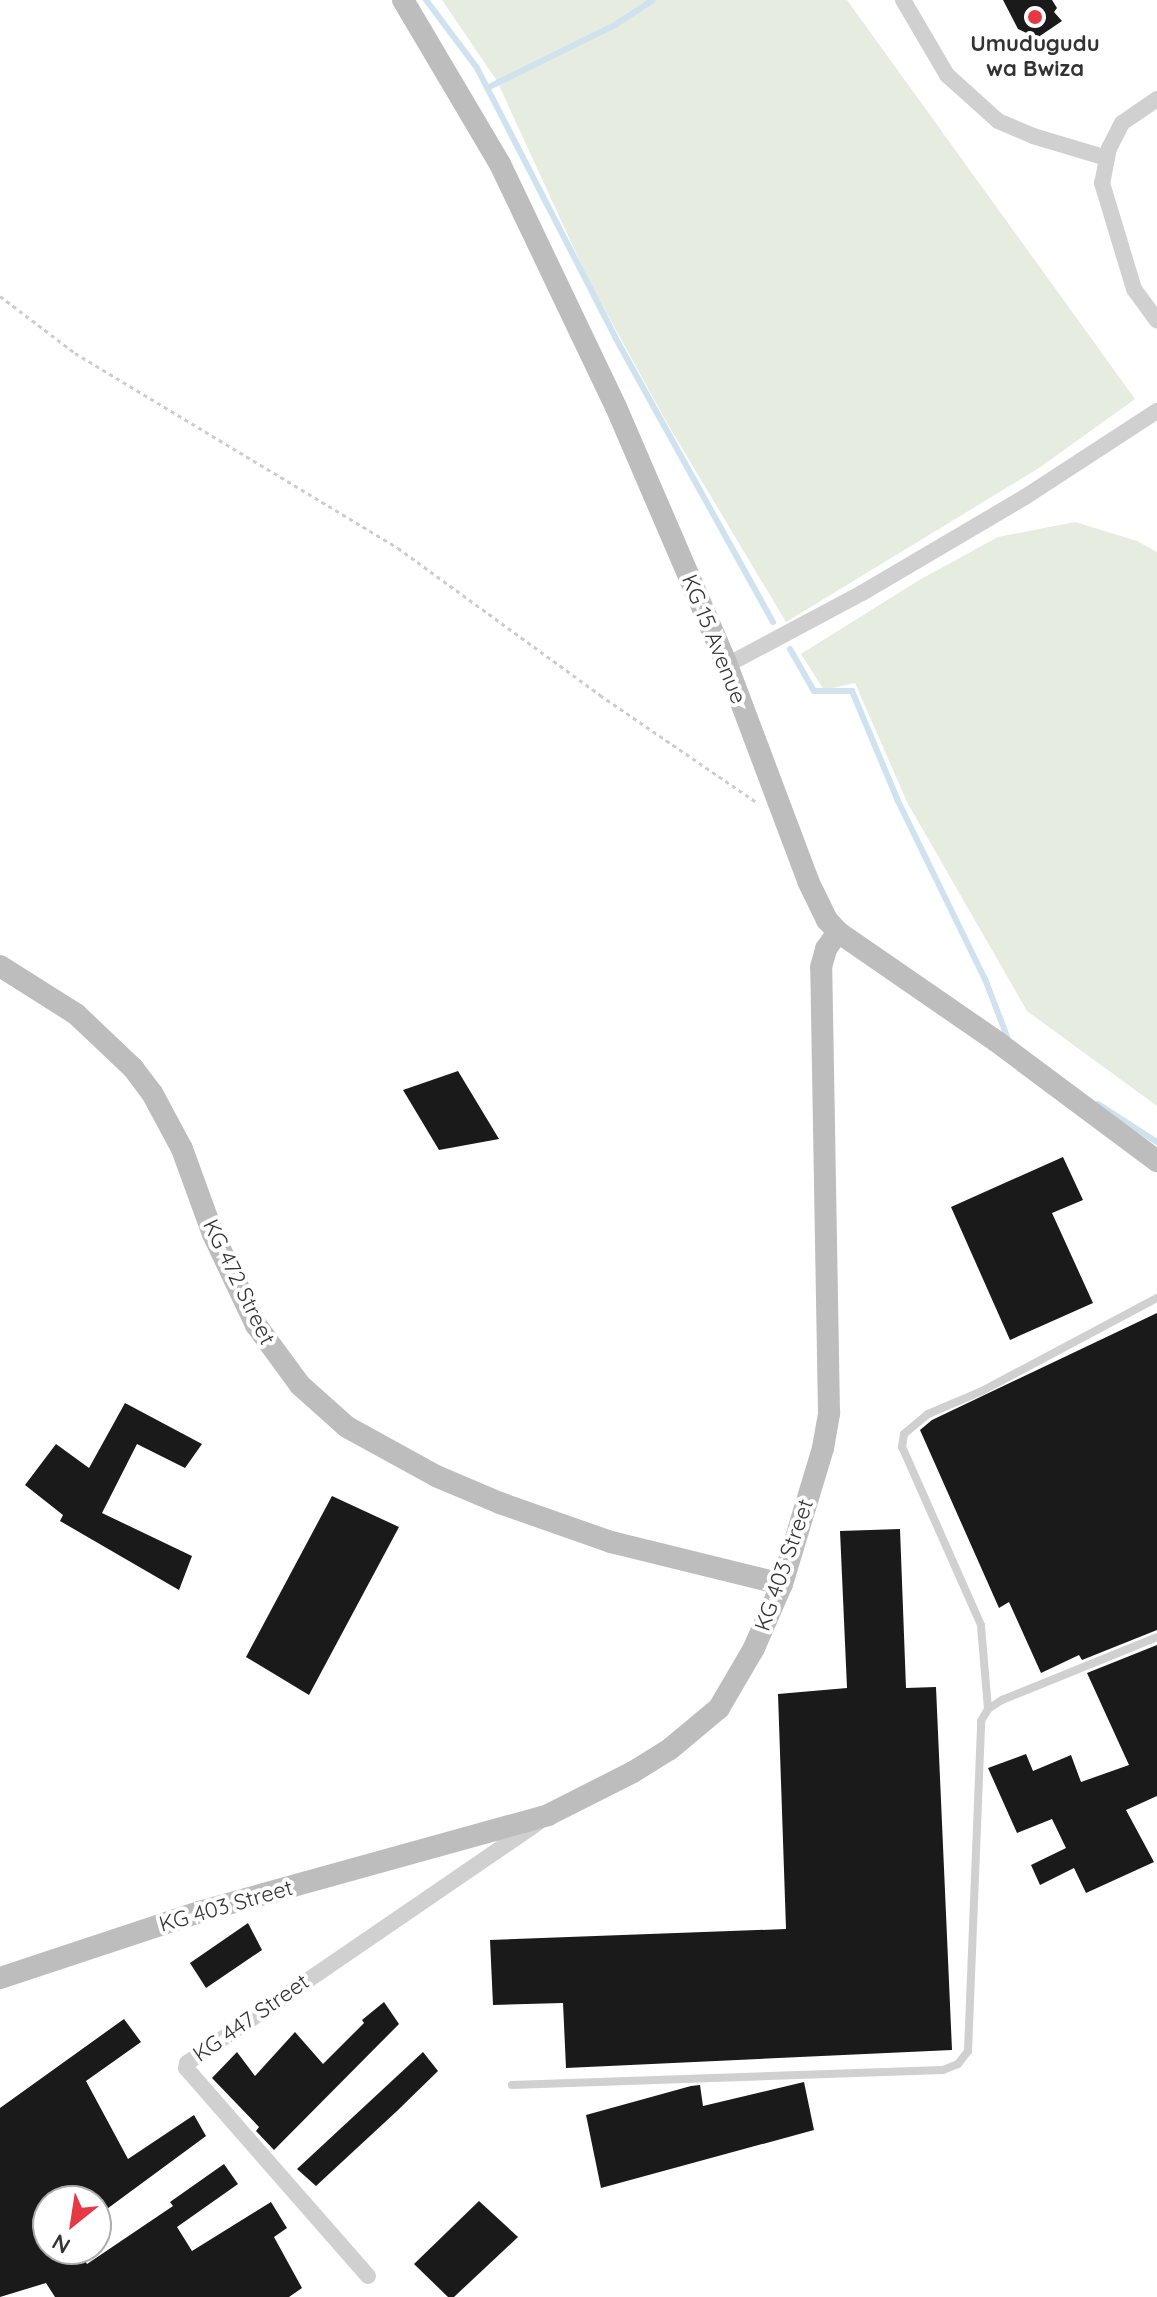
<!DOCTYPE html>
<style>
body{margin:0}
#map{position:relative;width:1157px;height:2297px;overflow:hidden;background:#fff;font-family:Quicksand,sans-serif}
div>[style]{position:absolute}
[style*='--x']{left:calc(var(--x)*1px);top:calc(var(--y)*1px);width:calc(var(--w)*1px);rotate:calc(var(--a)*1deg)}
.green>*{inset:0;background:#e6ecdf}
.stream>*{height:6px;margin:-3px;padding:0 3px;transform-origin:3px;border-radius:3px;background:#cfe2ee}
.building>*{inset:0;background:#1a1a1a}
.path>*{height:3px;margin-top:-1.5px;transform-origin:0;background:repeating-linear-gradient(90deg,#cdcdcd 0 4px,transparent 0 8px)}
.service>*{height:8px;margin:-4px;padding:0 4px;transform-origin:4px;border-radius:4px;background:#d0d0d0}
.minor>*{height:16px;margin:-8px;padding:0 8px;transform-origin:8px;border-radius:8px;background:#d0d0d0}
.secondary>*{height:22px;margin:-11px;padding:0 11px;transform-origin:11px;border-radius:11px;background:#bdbdbd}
.dots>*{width:22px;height:22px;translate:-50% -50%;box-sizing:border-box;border:4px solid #fff;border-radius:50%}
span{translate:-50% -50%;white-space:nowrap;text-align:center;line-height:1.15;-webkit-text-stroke:8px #fff;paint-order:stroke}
.poi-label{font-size:22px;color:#333;font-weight:700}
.street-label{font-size:22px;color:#333}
.north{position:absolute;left:32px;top:2185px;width:80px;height:80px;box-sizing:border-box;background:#fff;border:2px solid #adadad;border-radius:50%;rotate:210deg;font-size:22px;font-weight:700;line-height:32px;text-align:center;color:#333}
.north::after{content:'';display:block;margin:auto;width:28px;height:36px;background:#e63946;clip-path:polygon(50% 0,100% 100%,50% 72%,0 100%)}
</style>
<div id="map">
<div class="green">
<i style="clip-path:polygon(442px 0,847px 0,1135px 399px,1039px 468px,786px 622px,667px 423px,588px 279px,497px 81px)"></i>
<i style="clip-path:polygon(1075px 522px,1137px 541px,1157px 552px,1157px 1106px,1027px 1011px,907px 802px,855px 683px,824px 690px,801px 654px,921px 579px,998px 537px)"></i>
</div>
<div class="stream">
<i style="--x:426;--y:0;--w:85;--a:53.1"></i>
<i style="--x:477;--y:68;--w:302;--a:62.8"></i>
<i style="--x:615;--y:337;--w:326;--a:61"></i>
<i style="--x:487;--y:88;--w:143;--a:-26.2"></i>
<i style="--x:615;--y:25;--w:45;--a:-33.3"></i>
<i style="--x:790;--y:649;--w:48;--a:60.3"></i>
<i style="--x:814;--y:691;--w:38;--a:0"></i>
<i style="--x:852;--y:691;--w:119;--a:67.3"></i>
<i style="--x:898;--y:801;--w:198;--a:64"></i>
<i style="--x:985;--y:979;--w:64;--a:69"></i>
<i style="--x:1098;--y:1104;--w:70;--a:32.8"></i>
</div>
<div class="building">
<i style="clip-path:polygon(1003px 0,1052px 0,1057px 8px,1054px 12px,1062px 21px,1037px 38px,1018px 29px)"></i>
<i style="clip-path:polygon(458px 1071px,499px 1139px,439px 1150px,403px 1090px)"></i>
<i style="clip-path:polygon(1063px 1157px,1083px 1200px,1052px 1213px,1093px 1303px,1010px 1340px,951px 1207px)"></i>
<i style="clip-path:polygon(1157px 1313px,1157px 1630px,1082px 1660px,1079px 1655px,1041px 1673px,1009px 1602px,999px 1608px,920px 1430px,932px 1420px)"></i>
<i style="clip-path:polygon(125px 1403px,202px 1444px,185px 1468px,137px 1444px,102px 1513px,192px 1556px,179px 1590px,60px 1521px,63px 1515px,25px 1485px,56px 1444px,89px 1468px)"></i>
<i style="clip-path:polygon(332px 1496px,399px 1527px,309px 1695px,246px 1657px)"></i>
<i style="clip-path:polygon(900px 1529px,906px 1688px,936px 1687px,952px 2050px,566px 2068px,563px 2003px,493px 2005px,490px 1940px,786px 1929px,778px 1694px,847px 1688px,840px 1531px)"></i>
<i style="clip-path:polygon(1157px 1645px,1157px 1796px,1126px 1810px,1154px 1862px,1086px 1893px,1074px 1868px,1040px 1885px,1031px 1865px,1066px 1848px,1052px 1819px,1017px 1833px,988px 1768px,1026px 1754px,1033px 1771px,1071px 1755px,1081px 1782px,1129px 1765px,1087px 1673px)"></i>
<i style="clip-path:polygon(248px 1923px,262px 1950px,206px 1988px,190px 1963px)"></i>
<i style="clip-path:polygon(384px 2002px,399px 2024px,274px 2150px,256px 2131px,259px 2127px,212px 2078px,237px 2052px,255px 2076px,295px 2032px,323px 2064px,364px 2023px,362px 2020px)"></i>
<i style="clip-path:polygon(124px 2019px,141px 2042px,86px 2081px,128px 2159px,194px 2115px,206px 2136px,96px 2217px,96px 2201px,48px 2201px,48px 2249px,78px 2249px,87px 2264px,173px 2206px,170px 2202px,224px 2164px,238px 2184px,177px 2227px,192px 2251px,271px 2202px,287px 2228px,274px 2237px,302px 2288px,289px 2297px,55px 2297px,46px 2283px,0 2297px,0 2108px)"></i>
<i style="clip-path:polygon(423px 2052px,438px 2071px,397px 2111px,316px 2186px,297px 2169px)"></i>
<i style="clip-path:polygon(804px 2082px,814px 2130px,601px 2188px,586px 2115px,691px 2086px,700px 2085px,703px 2106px)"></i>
<i style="clip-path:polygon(479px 2201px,518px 2237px,454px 2297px,448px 2297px,414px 2264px)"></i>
</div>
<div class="path">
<i style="--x:0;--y:296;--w:94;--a:37.2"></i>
<i style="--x:75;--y:353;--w:377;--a:31.1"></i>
<i style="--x:398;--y:548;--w:250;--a:36"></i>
<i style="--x:600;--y:695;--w:189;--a:34.4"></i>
</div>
<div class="service">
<i style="--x:988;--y:1709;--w:84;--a:-94.8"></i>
<i style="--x:981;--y:1625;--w:195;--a:-113.9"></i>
<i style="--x:902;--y:1447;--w:13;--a:-81"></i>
<i style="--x:904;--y:1434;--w:31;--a:-40"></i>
<i style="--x:928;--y:1414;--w:59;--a:-23.1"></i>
<i style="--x:982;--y:1391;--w:198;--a:-28"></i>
<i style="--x:512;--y:2085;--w:431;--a:-2"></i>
<i style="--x:943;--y:2070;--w:16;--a:-22"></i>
<i style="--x:958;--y:2064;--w:16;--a:-52"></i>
<i style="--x:968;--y:2051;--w:330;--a:-87.7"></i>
<i style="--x:981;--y:1721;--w:14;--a:-60"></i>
<i style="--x:988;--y:1709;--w:17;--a:-33"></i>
<i style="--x:1002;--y:1700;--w:167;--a:-22.1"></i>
</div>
<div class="minor">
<i style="--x:903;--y:0;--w:87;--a:59.6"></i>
<i style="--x:947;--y:75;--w:69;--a:42"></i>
<i style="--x:998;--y:121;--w:38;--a:23"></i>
<i style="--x:1033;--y:136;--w:77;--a:16.6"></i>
<i style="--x:1157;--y:99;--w:42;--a:145.6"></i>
<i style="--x:1122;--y:123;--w:28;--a:117"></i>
<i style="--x:1109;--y:148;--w:36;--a:101"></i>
<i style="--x:1102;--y:183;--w:111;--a:73.2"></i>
<i style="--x:1134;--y:289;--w:39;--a:54"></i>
<i style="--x:727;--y:665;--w:153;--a:-28.1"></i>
<i style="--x:862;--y:593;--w:189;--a:-30.5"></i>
<i style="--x:1025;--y:497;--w:158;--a:-33.1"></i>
<i style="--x:368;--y:2276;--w:276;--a:-131.2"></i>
<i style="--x:186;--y:2068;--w:5;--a:-79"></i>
<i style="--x:187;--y:2063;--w:424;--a:-34.4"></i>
</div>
<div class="secondary">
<i style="--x:403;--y:0;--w:191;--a:59.4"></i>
<i style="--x:500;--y:164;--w:269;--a:64.5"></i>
<i style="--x:616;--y:407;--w:281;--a:66.7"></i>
<i style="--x:727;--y:665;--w:231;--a:69.4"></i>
<i style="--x:808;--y:881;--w:43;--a:64"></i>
<i style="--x:827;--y:920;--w:16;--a:47"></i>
<i style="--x:838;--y:932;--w:192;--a:34.6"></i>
<i style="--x:996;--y:1041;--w:201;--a:36.7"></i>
<i style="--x:0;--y:966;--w:90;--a:32.3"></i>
<i style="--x:76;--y:1014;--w:79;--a:43.5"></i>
<i style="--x:133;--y:1068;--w:31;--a:53"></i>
<i style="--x:152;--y:1093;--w:64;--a:61.8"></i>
<i style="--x:182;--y:1149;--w:90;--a:70"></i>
<i style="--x:213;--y:1234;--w:101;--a:64.7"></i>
<i style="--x:256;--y:1325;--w:74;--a:53.7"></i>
<i style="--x:300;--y:1385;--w:63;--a:41.8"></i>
<i style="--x:347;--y:1427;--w:102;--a:28.8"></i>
<i style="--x:436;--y:1476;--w:69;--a:22.9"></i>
<i style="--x:500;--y:1503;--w:118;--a:19.4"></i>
<i style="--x:611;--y:1542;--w:176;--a:13.8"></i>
<i style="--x:0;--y:1978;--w:210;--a:-18.3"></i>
<i style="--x:199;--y:1912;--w:362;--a:-15.5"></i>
<i style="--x:548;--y:1815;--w:95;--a:-26.8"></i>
<i style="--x:633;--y:1772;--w:44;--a:-31.9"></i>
<i style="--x:670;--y:1749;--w:64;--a:-39.9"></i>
<i style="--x:719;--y:1708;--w:69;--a:-59.7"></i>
<i style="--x:754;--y:1648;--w:70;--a:-66.4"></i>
<i style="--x:782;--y:1584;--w:142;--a:-73.2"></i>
<i style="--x:823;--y:1448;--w:36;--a:-80"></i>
<i style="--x:829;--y:1413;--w:446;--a:-91"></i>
<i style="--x:821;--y:967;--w:19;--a:-74"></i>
<i style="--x:826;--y:949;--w:21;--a:-55"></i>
</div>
<div class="dots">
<i style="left:1035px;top:17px;background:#e63946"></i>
</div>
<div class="poi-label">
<span style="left:1035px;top:56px">Umudugudu<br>wa Bwiza</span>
</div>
<div class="street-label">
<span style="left:714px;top:639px;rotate:68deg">KG 15 Avenue</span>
<span style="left:239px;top:1282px;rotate:64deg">KG 472 Street</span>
<span style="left:784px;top:1565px;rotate:-71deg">KG 403 Street</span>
<span style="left:226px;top:1906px;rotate:-16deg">KG 403 Street</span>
<span style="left:251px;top:2018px;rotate:-35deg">KG 447 Street</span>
</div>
<div class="north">N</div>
</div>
